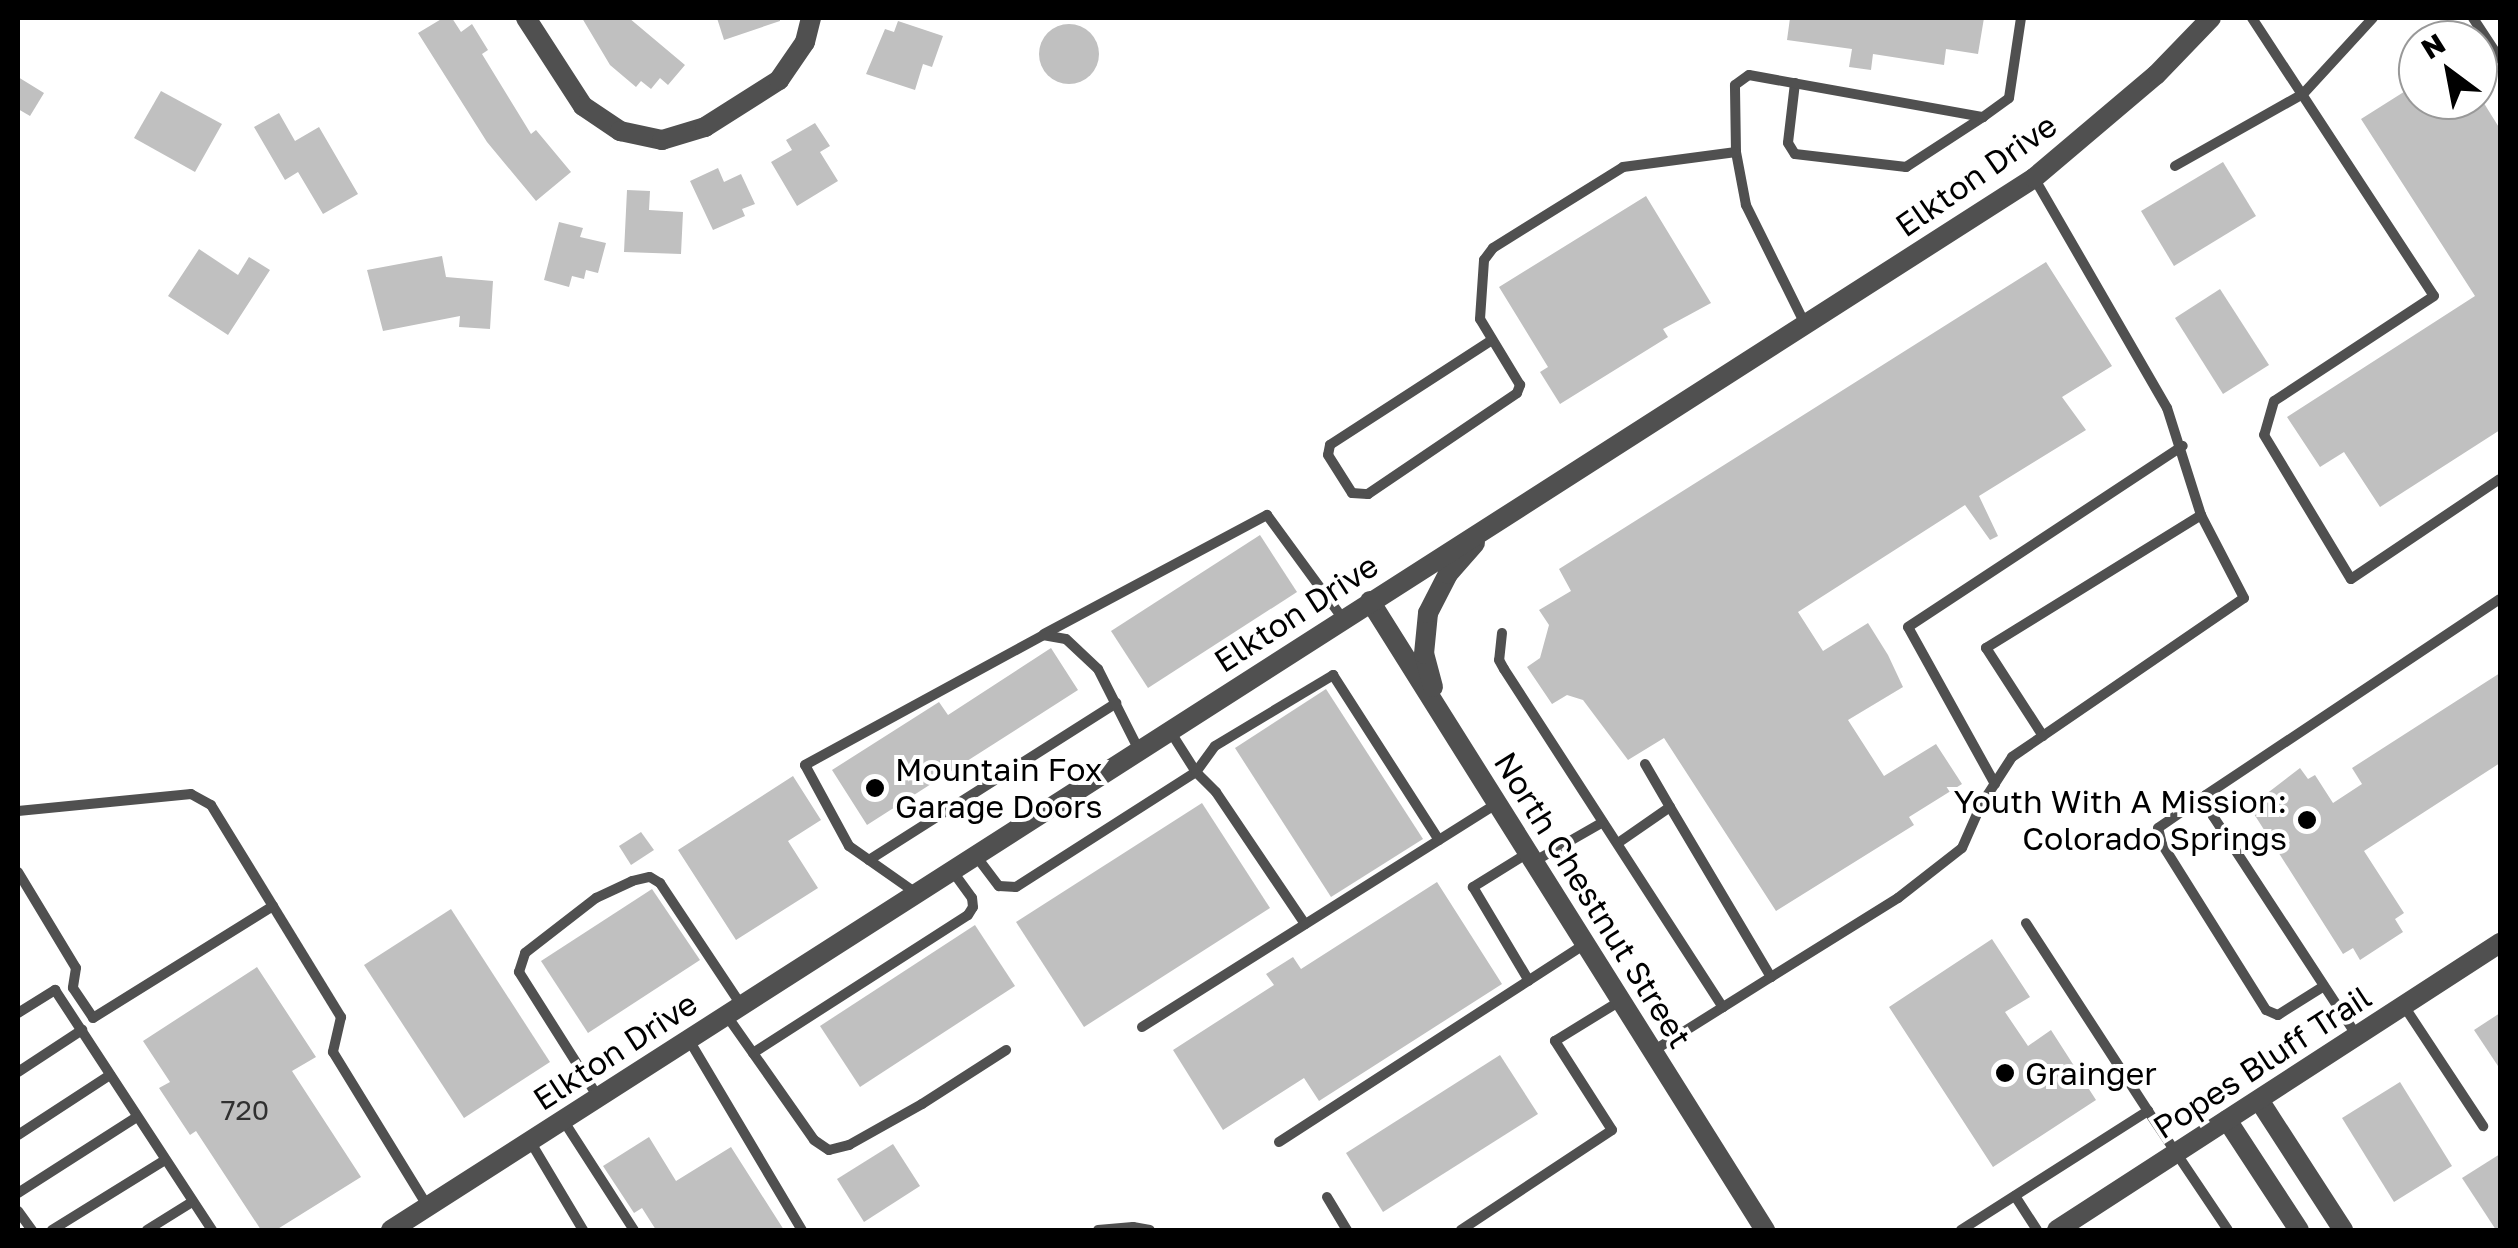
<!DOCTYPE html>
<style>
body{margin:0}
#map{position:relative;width:2518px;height:1248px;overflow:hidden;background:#fff;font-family:"Golos Text",sans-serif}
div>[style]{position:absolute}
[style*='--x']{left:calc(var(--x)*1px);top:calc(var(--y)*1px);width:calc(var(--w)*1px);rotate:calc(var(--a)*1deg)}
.building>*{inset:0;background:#c0c0c0}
.round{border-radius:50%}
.service>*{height:10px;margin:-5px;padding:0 5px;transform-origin:5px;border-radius:5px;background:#505050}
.minor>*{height:20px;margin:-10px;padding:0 10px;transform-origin:10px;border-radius:10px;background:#505050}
.tertiary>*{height:20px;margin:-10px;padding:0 10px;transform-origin:10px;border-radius:10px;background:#505050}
.dots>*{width:28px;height:28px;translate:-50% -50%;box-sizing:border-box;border:5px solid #fff;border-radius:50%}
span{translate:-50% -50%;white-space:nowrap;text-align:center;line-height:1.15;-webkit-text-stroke:8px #fff;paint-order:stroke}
.number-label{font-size:28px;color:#303030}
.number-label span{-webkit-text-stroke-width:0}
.street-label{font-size:32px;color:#000}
.poi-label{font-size:32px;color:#000}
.left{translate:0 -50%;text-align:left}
.right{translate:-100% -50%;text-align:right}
.frame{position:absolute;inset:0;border:20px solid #000;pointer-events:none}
.north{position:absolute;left:2398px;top:20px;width:100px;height:100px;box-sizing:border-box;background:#fff;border:2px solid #999;border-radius:50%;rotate:328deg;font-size:28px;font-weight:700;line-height:40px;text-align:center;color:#000}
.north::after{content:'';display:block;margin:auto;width:35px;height:45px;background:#000;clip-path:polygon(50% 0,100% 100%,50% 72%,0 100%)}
</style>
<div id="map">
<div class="building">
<i style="clip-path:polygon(443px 18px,452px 18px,461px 32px,472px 24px,488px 50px,482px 54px,531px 134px,536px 130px,571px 172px,536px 201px,487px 142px,418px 33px)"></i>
<i style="clip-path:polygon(582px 18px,629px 18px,685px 65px,668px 85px,660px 78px,651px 89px,641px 81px,636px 87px,610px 65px)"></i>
<i style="clip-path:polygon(717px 18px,780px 18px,780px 21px,724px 40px)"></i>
<i style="clip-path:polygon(1790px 18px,1984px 18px,1978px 54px,1946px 49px,1944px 65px,1873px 54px,1871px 70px,1849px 67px,1852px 49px,1787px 40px)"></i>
<i style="clip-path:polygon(898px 21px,943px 36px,932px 67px,923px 64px,915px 90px,866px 74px,885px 29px,894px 32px)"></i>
<i class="round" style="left:1039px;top:24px;width:60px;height:60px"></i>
<i style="clip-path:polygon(18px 77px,44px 93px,30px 116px,18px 109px)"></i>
<i style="clip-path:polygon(2418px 83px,2418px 100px,2482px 100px,2500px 129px,2500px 430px,2380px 507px,2344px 452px,2320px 467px,2287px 417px,2475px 296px,2361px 119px)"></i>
<i style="clip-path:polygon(161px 91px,222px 124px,195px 172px,134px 138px)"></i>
<i style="clip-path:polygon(279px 113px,295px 141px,319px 127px,358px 194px,323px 214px,298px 172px,285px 180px,254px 127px)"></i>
<i style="clip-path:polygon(815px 123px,830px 146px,820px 152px,838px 181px,797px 206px,771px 162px,792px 150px,786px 140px)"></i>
<i style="clip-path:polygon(2223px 162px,2256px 216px,2174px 266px,2141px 211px)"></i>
<i style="clip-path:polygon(718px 168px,724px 182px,741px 174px,755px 204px,742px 209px,745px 216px,713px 230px,690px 181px)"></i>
<i style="clip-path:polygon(627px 190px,650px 191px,649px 210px,683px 212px,681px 254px,624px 252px)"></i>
<i style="clip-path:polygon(1646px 196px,1711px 303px,1663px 329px,1668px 337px,1560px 404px,1540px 372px,1548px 367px,1499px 287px)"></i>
<i style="clip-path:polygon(559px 222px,583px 228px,580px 237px,606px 243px,598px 273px,586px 270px,584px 279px,572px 276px,569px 287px,544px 280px)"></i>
<i style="clip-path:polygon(199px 249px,238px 275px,249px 257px,270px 270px,228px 335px,168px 296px)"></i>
<i style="clip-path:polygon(442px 256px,446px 277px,493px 281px,490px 329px,459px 327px,460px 316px,383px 331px,367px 270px)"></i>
<i style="clip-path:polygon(2046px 262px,2112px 366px,2062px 397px,2086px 430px,1979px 496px,1998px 536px,1990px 540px,1965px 505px,1798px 612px,1823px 651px,1868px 623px,1888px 655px,1903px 687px,1848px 720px,1884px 776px,1936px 744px,1962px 784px,1909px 817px,1914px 825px,1776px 911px,1664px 738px,1628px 760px,1583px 700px,1567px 695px,1552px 704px,1527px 667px,1540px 658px,1549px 625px,1539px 610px,1571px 591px,1559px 569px)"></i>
<i style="clip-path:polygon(2220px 289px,2269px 365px,2223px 394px,2175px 318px)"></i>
<i style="clip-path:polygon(1260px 535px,1297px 592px,1148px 688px,1111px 631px)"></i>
<i style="clip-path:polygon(1051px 648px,1078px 690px,867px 825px,832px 770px,939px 702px,948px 715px)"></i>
<i style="clip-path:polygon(2500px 673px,2500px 763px,2364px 851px,2404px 913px,2395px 919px,2403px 932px,2360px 960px,2353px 948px,2343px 954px,2254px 814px,2266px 806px,2261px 798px,2300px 768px,2308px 779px,2315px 775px,2333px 803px,2362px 784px,2352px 768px)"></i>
<i style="clip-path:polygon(1326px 689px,1423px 839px,1331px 897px,1235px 748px)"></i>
<i style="clip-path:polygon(793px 776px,821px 820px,788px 841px,818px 888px,736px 940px,678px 850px)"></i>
<i style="clip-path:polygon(1202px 803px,1270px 908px,1084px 1027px,1016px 922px)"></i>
<i style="clip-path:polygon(641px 832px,654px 850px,631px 865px,619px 846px)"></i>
<i style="clip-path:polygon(1437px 882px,1502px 984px,1319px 1101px,1304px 1078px,1223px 1130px,1173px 1050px,1274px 985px,1266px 974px,1293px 957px,1301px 969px)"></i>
<i style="clip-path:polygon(652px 889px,700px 960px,588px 1033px,541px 961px)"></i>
<i style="clip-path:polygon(451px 909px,550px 1062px,464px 1118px,364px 965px)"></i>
<i style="clip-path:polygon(975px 925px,1015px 986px,860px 1087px,820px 1026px)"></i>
<i style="clip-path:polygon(1992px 939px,2030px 997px,2005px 1012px,2028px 1046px,2051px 1030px,2096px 1100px,1993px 1167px,1889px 1007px)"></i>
<i style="clip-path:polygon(257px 967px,316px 1057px,292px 1071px,361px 1177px,276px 1230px,261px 1230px,196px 1131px,190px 1135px,159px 1088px,170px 1082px,143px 1041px)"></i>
<i style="clip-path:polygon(2500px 1013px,2500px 1069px,2474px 1030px)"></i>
<i style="clip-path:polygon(1500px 1055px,1538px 1114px,1383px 1212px,1346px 1153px)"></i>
<i style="clip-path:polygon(2400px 1082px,2452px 1166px,2394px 1202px,2342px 1118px)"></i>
<i style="clip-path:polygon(649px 1137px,676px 1181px,731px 1147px,784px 1230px,656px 1230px,642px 1208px,634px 1213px,603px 1166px)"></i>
<i style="clip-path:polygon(893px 1144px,920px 1186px,864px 1222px,837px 1179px)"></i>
<i style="clip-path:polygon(2500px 1154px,2500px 1230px,2496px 1230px,2462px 1178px)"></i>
</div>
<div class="service">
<i style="--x:2252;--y:18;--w:332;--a:56.8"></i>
<i style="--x:2434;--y:296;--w:191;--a:146.7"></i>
<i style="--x:2274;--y:401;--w:35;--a:106"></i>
<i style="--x:2264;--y:435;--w:168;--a:58.9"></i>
<i style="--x:2351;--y:579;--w:179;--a:-33.9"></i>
<i style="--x:2473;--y:18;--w:49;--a:56.6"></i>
<i style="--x:1795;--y:83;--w:60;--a:96.7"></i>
<i style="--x:1788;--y:143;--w:13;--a:58"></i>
<i style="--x:1795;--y:154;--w:112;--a:6.7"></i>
<i style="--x:1906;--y:167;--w:92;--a:-33"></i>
<i style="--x:2175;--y:166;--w:147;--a:-29.4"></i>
<i style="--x:2303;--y:94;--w:103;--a:-47.4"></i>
<i style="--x:1805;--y:324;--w:133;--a:-116.4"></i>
<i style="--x:1746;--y:205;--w:54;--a:-100.7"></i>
<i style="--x:1736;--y:152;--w:67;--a:-90.9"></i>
<i style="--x:1735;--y:85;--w:17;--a:-36"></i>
<i style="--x:1749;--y:75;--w:238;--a:10.2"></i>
<i style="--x:1983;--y:117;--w:32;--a:-36"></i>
<i style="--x:2009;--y:98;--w:81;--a:-81.5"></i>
<i style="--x:1492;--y:340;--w:193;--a:147.1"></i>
<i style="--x:1330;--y:445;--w:10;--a:101"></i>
<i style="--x:1328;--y:455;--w:45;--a:57.7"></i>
<i style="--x:1352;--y:493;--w:16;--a:4"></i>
<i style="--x:1368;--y:494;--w:180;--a:-34.1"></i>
<i style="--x:1517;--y:393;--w:9;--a:-69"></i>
<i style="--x:1520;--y:385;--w:77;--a:-121.2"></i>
<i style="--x:1480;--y:319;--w:59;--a:-86.1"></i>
<i style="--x:1484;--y:260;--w:15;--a:-53"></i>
<i style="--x:1493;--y:248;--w:153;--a:-31.9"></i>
<i style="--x:1623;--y:167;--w:114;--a:-7.6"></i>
<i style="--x:1502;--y:633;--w:27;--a:96"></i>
<i style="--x:1499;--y:660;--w:10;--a:61"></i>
<i style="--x:1504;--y:669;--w:403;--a:57.1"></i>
<i style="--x:1044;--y:634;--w:253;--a:-28.1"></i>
<i style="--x:1267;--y:515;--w:129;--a:53.8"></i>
<i style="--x:2043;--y:736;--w:105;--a:-122.9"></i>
<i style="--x:1986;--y:648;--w:253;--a:-31.7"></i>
<i style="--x:1645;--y:764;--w:50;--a:59.8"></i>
<i style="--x:1995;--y:784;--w:179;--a:-119"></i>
<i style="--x:1908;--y:627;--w:329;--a:-33.4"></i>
<i style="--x:2206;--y:795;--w:58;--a:145.5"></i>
<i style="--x:2158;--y:828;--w:16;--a:76"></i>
<i style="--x:2162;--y:844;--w:196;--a:57.9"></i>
<i style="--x:2266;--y:1010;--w:13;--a:23"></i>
<i style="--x:2278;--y:1015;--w:54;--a:-32.2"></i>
<i style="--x:18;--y:811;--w:174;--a:-5.6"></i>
<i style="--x:191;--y:794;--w:23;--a:29"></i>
<i style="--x:211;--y:805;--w:249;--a:58.5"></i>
<i style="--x:341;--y:1017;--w:36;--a:103"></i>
<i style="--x:333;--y:1052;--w:182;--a:58.5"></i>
<i style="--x:1618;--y:843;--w:63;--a:-34.7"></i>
<i style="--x:1670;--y:807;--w:198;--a:59.3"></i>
<i style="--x:1771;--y:977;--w:150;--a:-31.9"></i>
<i style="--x:1898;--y:898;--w:81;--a:-38"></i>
<i style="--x:1962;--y:848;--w:47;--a:-66.2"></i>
<i style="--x:1981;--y:805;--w:57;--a:-57.1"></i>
<i style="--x:2012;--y:757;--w:281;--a:-34.4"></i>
<i style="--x:2244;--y:598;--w:93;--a:-117.4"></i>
<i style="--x:2201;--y:515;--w:112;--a:-107.6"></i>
<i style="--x:2167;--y:408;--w:266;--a:-120"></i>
<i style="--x:1528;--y:853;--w:65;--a:148.3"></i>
<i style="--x:1473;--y:887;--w:109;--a:59.2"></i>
<i style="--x:976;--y:856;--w:38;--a:53"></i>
<i style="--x:999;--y:886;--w:17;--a:3"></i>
<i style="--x:1016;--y:887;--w:214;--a:-32.6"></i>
<i style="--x:1196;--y:772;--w:49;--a:-122.4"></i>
<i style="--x:869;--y:860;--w:293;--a:-32.4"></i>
<i style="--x:1535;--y:861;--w:78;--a:-29.8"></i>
<i style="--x:18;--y:872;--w:112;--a:58.9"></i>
<i style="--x:76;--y:968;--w:20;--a:99"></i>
<i style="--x:73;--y:988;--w:36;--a:56"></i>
<i style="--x:93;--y:1018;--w:212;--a:-31.9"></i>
<i style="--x:916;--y:893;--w:82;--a:-145"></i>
<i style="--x:849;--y:846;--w:92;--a:-118.5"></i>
<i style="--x:805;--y:765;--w:271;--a:-28.6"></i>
<i style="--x:1043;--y:635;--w:23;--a:10"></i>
<i style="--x:1066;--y:639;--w:44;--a:43.2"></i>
<i style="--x:1098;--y:669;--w:91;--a:63.2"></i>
<i style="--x:1305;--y:924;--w:159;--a:-124"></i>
<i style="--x:1216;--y:792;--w:28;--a:-135"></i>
<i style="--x:1196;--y:772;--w:32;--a:-54"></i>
<i style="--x:1215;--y:746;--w:138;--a:-31"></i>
<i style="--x:1333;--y:675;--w:196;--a:57.3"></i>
<i style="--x:2404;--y:1006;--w:144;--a:56.6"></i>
<i style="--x:18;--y:1013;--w:44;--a:-31.9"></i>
<i style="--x:55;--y:990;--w:287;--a:56.8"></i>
<i style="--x:727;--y:1016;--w:151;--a:54.9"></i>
<i style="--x:814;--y:1140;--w:18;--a:34"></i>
<i style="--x:829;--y:1150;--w:21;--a:-14"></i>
<i style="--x:849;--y:1145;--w:84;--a:-29.3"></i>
<i style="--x:922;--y:1104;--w:100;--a:-32.7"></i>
<i style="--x:1142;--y:1027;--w:418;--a:-32.2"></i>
<i style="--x:2357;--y:1036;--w:263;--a:-123.2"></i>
<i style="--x:2213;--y:816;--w:22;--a:-108"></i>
<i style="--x:2206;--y:795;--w:353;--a:-33.7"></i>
<i style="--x:689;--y:1040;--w:221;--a:59.3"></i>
<i style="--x:1653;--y:1051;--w:139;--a:-32.1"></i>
<i style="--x:753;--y:1053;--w:255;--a:-32.7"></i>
<i style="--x:968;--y:915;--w:9;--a:-58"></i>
<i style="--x:973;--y:907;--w:9;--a:-96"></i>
<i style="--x:972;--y:898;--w:34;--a:-126"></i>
<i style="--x:18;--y:1072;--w:77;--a:-33.3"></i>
<i style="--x:598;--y:1097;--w:148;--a:-122.3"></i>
<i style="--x:519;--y:972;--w:20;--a:-72"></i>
<i style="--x:525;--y:953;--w:90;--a:-37.8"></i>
<i style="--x:596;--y:898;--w:40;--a:-25"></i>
<i style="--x:632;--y:881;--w:18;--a:-13"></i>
<i style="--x:650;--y:877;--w:12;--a:31"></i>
<i style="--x:660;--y:883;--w:146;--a:56.4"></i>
<i style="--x:2148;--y:1111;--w:143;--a:56.1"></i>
<i style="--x:563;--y:1120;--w:131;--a:57.2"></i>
<i style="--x:18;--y:1135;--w:110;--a:-33.1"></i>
<i style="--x:530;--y:1141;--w:104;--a:59.2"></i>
<i style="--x:1279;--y:1142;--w:364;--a:-32.9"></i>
<i style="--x:18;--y:1193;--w:141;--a:-32.6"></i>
<i style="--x:2015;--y:1196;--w:40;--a:57.1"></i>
<i style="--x:1327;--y:1197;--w:39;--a:59"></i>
<i style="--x:18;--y:1211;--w:24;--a:54"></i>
<i style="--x:52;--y:1230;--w:133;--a:-31.8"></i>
<i style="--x:147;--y:1230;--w:53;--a:-31.9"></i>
<i style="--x:1098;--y:1230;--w:35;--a:-5"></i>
<i style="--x:1133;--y:1227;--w:17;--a:10"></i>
<i style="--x:1461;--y:1230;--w:181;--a:-33.5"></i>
<i style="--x:1612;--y:1130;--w:106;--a:-122.6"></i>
<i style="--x:1555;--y:1041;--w:76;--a:-31.6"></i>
<i style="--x:1961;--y:1230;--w:222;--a:-32.5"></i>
<i style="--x:2148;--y:1111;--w:224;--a:-123"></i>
</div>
<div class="minor">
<i style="--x:526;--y:18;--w:105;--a:57.1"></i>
<i style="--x:583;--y:106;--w:45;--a:34"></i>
<i style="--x:620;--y:131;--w:43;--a:12.1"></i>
<i style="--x:662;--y:140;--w:45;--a:-16.8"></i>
<i style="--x:705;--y:127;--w:88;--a:-32.4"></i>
<i style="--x:779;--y:80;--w:46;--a:-55.6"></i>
<i style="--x:805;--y:42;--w:25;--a:-76"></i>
<i style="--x:2259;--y:1100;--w:155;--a:57.1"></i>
<i style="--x:2227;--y:1120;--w:131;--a:56.8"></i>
<i style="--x:2057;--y:1230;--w:528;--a:-32.94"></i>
</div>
<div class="tertiary">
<i style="--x:1370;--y:601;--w:743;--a:57.87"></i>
<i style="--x:1433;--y:687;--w:34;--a:-105"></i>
<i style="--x:1424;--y:654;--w:41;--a:-84.4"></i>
<i style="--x:1428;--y:613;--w:44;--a:-62.9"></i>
<i style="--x:1448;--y:574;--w:41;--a:-48.9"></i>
<i style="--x:391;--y:1230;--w:1951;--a:-32.63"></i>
<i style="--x:2034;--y:178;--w:160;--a:-40.2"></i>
<i style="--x:2156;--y:75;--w:79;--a:-46"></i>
</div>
<div class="dots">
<i style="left:875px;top:788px;background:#000"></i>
<i style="left:2307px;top:820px;background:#000"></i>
<i style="left:2005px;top:1073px;background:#000"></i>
</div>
<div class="number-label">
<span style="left:245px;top:1110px">720</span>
</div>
<div class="street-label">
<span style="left:1976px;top:175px;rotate:-35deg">Elkton Drive</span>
<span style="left:1296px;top:613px;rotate:-33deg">Elkton Drive</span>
<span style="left:1593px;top:900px;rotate:58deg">North Chestnut Street</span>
<span style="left:615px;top:1051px;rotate:-33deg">Elkton Drive</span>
<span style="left:2262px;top:1062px;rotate:-33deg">Popes Bluff Trail</span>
</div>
<div class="poi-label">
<span class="left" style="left:895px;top:788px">Mountain Fox<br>Garage Doors</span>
<span class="right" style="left:2287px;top:820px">Youth With A Mission:<br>Colorado Springs</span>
<span class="left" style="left:2025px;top:1073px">Grainger</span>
</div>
<div class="frame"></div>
<div class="north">N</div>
</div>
